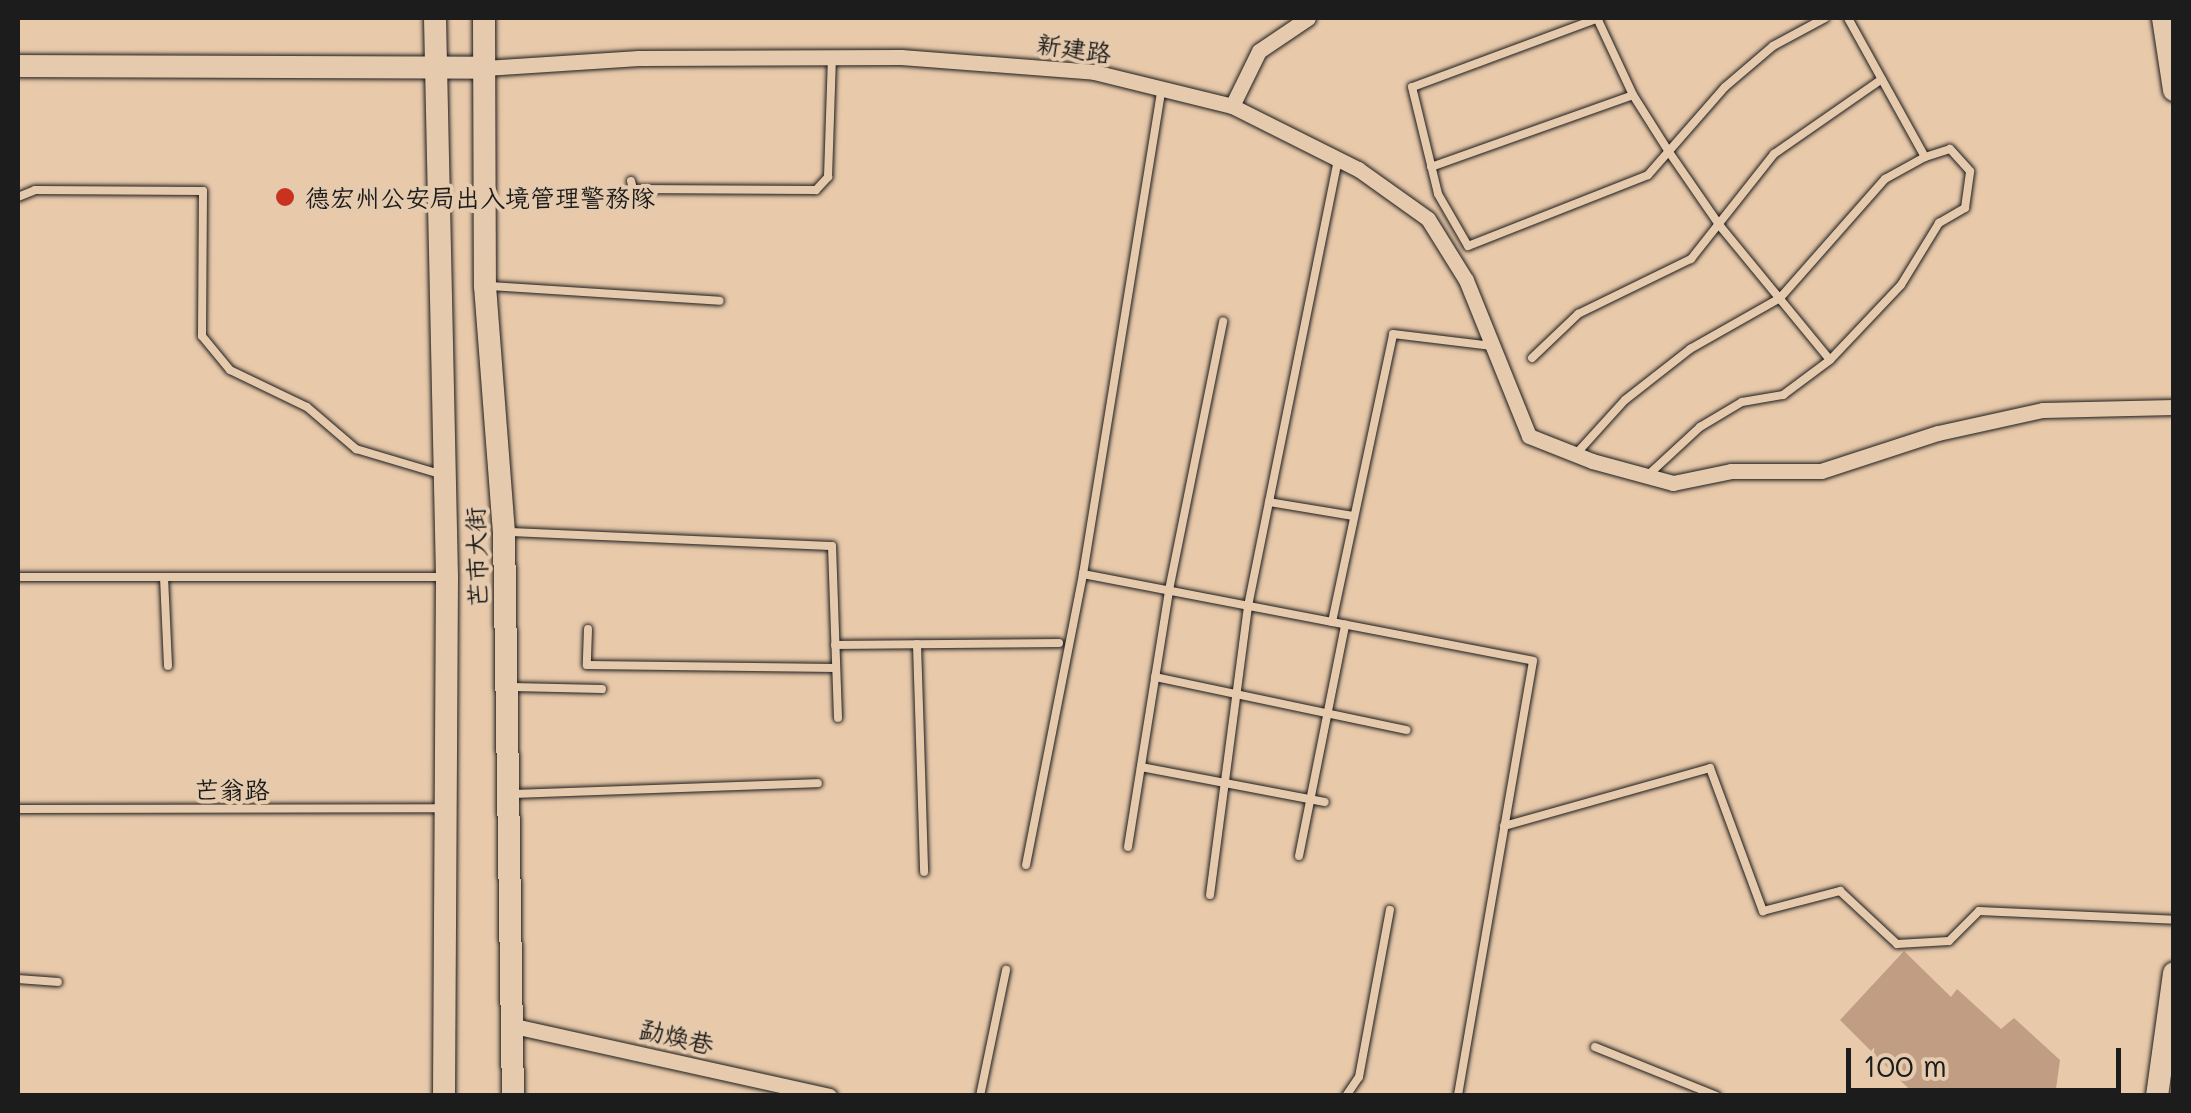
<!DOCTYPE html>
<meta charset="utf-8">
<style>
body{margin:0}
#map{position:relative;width:2191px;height:1113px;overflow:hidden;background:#e8c9aa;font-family:Mali,"LXGW WenKai TC",sans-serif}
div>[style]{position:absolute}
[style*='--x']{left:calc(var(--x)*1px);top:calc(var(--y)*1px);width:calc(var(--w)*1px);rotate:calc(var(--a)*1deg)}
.building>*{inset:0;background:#c19e83}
.roads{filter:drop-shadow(0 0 2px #1c1c1c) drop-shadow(0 0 2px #1c1c1c)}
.lane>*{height:8px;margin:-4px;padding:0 4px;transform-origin:4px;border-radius:4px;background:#e6caad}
.street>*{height:15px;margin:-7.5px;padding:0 7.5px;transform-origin:7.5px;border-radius:7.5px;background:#e6caad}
.secondary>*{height:22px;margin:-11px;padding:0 11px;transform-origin:11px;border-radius:11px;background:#e6caad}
.dots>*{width:28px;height:28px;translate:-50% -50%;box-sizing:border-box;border:5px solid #e6caad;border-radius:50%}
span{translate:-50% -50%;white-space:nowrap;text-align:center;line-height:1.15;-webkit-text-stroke:8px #e6caad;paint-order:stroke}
.street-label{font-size:25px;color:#1c1c1c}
.poi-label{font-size:25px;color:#1c1c1c}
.left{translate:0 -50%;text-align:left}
.frame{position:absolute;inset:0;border:20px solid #1c1c1c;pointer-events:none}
.scale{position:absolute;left:1846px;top:1048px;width:275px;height:45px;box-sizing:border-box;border:5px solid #1c1c1c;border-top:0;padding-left:12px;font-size:30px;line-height:35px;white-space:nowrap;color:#1c1c1c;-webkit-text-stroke:8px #e6caad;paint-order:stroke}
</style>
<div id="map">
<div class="building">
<i style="clip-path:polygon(1904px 951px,1951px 997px,1957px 989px,2001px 1029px,2014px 1018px,2060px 1060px,2055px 1096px,1916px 1096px,1840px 1020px)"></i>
</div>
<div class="roads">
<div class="lane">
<i style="--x:1597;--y:18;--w:85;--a:64.9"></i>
<i style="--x:1633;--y:95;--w:67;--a:57.7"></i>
<i style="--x:1669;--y:152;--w:90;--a:55.4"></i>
<i style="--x:1720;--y:226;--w:173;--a:50.6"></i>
<i style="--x:1599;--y:18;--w:199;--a:159.7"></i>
<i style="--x:1412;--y:87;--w:110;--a:76.3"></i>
<i style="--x:1438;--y:194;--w:60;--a:60"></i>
<i style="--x:1468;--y:246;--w:193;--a:-21.5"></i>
<i style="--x:1648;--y:175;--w:117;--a:-48.8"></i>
<i style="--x:1725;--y:87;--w:63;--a:-40.5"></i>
<i style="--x:1773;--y:46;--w:59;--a:-28.3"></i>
<i style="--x:1431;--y:167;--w:214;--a:-19.6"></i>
<i style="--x:631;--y:181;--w:8;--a:76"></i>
<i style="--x:633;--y:189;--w:183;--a:0.3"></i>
<i style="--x:816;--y:190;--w:18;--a:-47"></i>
<i style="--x:828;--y:177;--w:120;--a:-88.1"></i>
<i style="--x:18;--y:197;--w:18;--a:-22"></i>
<i style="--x:35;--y:190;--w:168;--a:0.3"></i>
<i style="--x:203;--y:191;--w:145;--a:90.4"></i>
<i style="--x:202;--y:336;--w:44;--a:50.5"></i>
<i style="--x:230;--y:370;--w:85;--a:25.7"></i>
<i style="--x:307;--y:407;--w:65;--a:40.6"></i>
<i style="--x:356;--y:449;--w:91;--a:16.6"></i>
<i style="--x:490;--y:286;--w:230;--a:3.7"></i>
<i style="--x:1532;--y:358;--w:64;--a:-43.7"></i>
<i style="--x:1578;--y:314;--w:126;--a:-26"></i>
<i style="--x:1691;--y:259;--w:134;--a:-51.7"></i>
<i style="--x:1774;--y:154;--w:131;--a:-34.8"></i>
<i style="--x:1576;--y:454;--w:73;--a:-47.8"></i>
<i style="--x:1625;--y:400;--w:83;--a:-38.1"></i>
<i style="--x:1690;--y:349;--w:103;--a:-29.5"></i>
<i style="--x:1780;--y:298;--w:159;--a:-48.6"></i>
<i style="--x:1885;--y:179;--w:46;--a:-28.8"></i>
<i style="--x:1647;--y:476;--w:72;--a:-42.8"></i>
<i style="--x:1700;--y:427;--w:49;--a:-30.8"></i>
<i style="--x:1742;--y:402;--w:42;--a:-9.7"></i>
<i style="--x:1783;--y:395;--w:59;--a:-36.7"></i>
<i style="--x:1830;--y:360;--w:103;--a:-46.6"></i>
<i style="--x:1901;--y:285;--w:73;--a:-58.5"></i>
<i style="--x:1939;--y:223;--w:30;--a:-30"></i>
<i style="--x:1965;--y:208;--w:37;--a:-82"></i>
<i style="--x:1970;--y:171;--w:30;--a:-132"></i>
<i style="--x:1950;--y:149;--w:26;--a:162"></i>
<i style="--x:1925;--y:157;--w:159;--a:-119"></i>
<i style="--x:1269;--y:502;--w:86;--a:9.4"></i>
<i style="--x:509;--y:532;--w:323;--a:2.5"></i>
<i style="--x:832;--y:546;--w:172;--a:88"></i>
<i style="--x:1083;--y:574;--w:458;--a:10.9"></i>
<i style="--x:1533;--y:661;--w:441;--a:99.8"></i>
<i style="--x:18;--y:577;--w:425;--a:0"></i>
<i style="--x:164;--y:577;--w:89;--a:87.4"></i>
<i style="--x:1332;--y:622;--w:294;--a:-78"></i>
<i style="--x:1393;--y:334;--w:100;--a:6.9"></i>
<i style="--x:588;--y:629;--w:36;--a:92"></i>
<i style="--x:587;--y:665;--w:249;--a:0.7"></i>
<i style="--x:917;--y:644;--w:228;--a:88.2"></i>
<i style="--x:835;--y:645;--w:224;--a:-0.5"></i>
<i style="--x:1155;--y:677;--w:257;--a:11.9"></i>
<i style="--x:512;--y:687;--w:90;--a:1.3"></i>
<i style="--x:1141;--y:767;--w:187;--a:10.8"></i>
<i style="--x:510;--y:794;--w:308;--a:-2"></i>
<i style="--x:18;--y:809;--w:425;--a:-0.1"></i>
<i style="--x:1504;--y:826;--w:214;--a:-15.7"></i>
<i style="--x:1710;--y:768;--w:153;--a:69.7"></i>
<i style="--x:1763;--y:911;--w:80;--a:-14.6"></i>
<i style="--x:1840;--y:891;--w:78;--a:42.9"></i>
<i style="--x:1897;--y:944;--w:52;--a:-3.3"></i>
<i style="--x:1949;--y:941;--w:42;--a:-45"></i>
<i style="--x:1979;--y:911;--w:195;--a:2.6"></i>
<i style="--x:1128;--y:847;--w:260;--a:-80.9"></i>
<i style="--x:1169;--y:590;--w:274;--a:-78.6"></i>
<i style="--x:1299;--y:856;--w:236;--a:-78.7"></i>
<i style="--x:1026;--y:865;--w:297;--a:-78.9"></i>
<i style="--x:1083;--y:574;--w:487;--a:-80.8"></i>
<i style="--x:1210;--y:895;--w:291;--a:-82.5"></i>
<i style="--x:1248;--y:606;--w:456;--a:-78.6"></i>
<i style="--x:18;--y:979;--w:40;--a:4.3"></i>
<i style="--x:1595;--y:1047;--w:131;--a:21.9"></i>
<i style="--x:980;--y:1096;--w:129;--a:-78.3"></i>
<i style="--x:1346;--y:1096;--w:23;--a:-56"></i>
<i style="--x:1359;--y:1077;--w:170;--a:-79.5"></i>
</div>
<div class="street">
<i style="--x:485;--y:68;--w:154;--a:-3.7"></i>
<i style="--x:639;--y:58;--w:262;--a:-0.2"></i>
<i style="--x:901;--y:57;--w:194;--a:4.4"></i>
<i style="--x:1094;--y:72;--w:142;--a:13.8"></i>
<i style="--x:1232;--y:106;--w:61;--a:-63.9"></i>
<i style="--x:1259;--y:51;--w:59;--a:-34"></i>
<i style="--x:1232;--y:106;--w:141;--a:26.6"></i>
<i style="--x:1358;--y:169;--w:86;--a:35.5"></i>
<i style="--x:1428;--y:219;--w:72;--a:58.1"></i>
<i style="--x:1466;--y:280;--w:168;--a:68"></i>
<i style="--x:1529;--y:436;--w:68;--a:21.6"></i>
<i style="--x:1592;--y:461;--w:84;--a:15.2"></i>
<i style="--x:1673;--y:483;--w:59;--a:-11.7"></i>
<i style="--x:1731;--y:471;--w:90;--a:0"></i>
<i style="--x:1821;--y:471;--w:123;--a:-18"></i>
<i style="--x:1938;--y:433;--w:107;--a:-12.4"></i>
<i style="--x:2043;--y:410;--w:131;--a:-1.3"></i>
<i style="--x:514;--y:1026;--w:323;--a:12.5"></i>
</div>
<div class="secondary">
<i style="--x:435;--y:18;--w:559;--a:88.77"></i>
<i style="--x:447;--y:577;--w:519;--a:90.33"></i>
<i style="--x:484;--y:18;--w:268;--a:89.8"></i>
<i style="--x:485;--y:286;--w:247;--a:85.6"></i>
<i style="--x:504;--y:532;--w:564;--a:89.09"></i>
<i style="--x:2163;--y:18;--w:73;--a:81.3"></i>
<i style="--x:18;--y:66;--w:467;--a:0.2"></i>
<i style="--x:2157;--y:1096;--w:124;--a:-82.1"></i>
</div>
</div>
<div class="dots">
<i style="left:285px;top:197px;background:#c8321e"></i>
</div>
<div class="street-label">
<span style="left:1074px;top:48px;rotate:8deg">新建路</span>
<span style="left:476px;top:557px;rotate:-92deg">芒市大街</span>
<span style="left:232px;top:789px">芒翁路</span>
<span style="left:677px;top:1036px;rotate:13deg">勐焕巷</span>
</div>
<div class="poi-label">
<span class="left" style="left:305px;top:197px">德宏州公安局出入境管理警務隊</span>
</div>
<div class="frame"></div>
<div class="scale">100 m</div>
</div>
